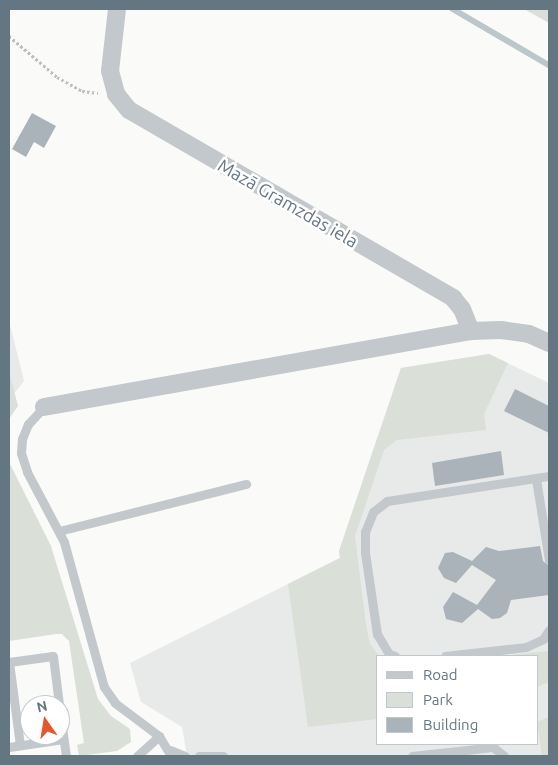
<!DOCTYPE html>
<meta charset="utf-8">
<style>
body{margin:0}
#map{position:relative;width:558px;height:765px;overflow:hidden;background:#fafaf8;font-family:Ubuntu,sans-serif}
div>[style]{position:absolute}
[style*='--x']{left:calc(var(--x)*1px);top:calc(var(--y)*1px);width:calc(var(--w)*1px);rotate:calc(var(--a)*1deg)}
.built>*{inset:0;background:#e8e9e9}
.green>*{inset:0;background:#dadfd7}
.stream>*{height:5.5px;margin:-2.75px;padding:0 2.75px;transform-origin:2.75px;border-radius:2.75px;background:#bbc7cb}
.building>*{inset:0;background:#aab3b9}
.path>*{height:3px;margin-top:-1.5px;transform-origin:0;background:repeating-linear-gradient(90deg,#bbbfc2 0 2.5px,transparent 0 5px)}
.lane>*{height:9px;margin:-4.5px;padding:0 4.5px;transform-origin:4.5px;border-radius:4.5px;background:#c3c8cc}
.street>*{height:18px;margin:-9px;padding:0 9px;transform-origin:9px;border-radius:9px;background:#c3c8cc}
span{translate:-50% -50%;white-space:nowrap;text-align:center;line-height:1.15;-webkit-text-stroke:5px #fff;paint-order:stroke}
.street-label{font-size:18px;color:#657683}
.frame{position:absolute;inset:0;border:10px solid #657683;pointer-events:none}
.legend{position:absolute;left:376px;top:655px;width:162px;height:90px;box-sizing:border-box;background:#fff;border:1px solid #c1c8cd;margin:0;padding:6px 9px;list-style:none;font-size:15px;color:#657683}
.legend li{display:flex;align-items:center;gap:10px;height:25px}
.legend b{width:25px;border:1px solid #c1c8cd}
.north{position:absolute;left:20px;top:695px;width:50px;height:50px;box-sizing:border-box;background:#fff;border:1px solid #c1c8cd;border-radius:50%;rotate:347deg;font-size:14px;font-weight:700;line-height:20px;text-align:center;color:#657683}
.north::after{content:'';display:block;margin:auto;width:18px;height:22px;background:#e4572e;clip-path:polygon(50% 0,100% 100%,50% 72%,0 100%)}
</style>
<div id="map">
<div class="built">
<i style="clip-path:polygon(9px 321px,24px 381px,9px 400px)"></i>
<i style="clip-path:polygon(evenodd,489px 354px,549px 383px,549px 756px,187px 756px,182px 727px,141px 702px,130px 663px,340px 558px,339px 551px,401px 368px,489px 354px,377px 656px,537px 656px,537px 744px,377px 744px,377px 656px)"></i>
</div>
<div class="green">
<i style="clip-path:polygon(524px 9px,549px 9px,549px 23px)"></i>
<i style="clip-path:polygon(489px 354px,508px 363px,484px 414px,486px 430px,397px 440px,384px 450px,355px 536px,366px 625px,370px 644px,379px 656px,377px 719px,308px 727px,288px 584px,340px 558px,339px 551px,401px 368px)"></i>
<i style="clip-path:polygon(9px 372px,18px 406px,9px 419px)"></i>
<i style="clip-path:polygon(9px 462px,51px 546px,98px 699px,111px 716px,130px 729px,131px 742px,117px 751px,79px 756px,77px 745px,84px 743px,69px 641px,62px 634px,56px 634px,9px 641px)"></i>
<i style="clip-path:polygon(549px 651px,549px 682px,537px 687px,537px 656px,502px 656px)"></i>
<i style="clip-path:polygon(549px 717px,549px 756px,542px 756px,537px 722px)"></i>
</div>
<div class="stream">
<i style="--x:453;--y:9;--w:111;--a:30.3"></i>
</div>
<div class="building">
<i style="clip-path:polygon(32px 113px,56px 126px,44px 148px,34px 142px,26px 157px,12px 149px)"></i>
<i style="clip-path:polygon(515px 389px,549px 406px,549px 433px,504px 411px)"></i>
<i style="clip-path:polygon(501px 451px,504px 475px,435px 486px,432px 463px)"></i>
<i style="clip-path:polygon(540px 546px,543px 561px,549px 566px,549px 595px,511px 600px,507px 613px,500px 618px,492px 619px,478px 609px,462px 623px,446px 619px,443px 607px,453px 592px,477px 605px,496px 580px,472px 565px,456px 583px,444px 578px,438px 568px,445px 553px,453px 552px,472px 561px,486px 547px,499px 551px)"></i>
</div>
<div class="path">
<i style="--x:9;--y:36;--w:63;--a:40.5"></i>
<i style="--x:57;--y:77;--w:29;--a:29"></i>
<i style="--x:82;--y:91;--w:16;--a:7"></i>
</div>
<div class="lane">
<i style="--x:44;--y:407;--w:23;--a:133"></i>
<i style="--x:28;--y:424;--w:16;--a:112"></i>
<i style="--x:22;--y:439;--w:14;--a:94"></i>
<i style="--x:21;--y:453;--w:20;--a:72"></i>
<i style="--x:27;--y:472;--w:79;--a:62.1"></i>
<i style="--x:64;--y:542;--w:150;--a:74.6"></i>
<i style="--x:104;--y:687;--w:19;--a:55"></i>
<i style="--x:115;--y:703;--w:55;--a:36.9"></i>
<i style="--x:536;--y:479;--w:82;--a:80.9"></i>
<i style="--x:59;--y:531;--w:193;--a:-14.1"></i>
<i style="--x:395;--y:656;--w:6;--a:-162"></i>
<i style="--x:389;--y:654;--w:23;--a:-121"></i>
<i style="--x:377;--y:634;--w:82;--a:-98.4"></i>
<i style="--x:365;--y:553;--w:21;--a:-90"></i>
<i style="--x:365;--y:532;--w:22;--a:-68"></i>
<i style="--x:373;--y:512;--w:18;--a:-38"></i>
<i style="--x:387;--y:501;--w:164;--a:-8.8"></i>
<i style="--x:445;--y:656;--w:81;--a:-6.3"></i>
<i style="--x:526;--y:647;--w:19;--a:-25"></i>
<i style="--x:543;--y:639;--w:11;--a:-56"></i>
<i style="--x:9;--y:662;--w:44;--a:-7.8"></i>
<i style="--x:53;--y:656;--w:49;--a:83"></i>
<i style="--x:9;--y:662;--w:84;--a:82.5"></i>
<i style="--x:60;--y:713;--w:43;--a:82.1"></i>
<i style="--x:9;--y:747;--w:55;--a:-8.4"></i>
<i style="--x:170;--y:750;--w:16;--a:22"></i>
<i style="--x:137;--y:756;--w:30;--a:-42"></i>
<i style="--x:159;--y:736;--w:23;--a:59"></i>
<i style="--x:199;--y:756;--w:24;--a:0"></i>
<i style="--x:412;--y:756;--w:81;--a:-6.3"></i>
<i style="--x:493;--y:747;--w:14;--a:39"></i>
</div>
<div class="street">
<i style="--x:117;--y:9;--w:62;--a:96.4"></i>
<i style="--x:110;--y:71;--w:24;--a:75"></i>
<i style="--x:116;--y:94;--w:21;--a:51"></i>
<i style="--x:129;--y:110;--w:375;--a:30.1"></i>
<i style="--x:453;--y:298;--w:14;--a:51"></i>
<i style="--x:462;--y:309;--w:24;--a:68"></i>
<i style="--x:44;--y:407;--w:434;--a:-10.1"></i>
<i style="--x:471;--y:331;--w:30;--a:-2"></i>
<i style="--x:501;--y:330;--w:28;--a:8"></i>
<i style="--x:529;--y:334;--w:22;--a:24"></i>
</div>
<div class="street-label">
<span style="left:288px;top:203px;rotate:30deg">Mazā Gramzdas iela</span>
</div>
<div class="frame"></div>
<ul class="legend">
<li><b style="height:6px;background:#c3c8cc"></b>Road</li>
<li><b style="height:14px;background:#dadfd7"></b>Park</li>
<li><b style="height:14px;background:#aab3b9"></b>Building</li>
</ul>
<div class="north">N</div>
</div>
